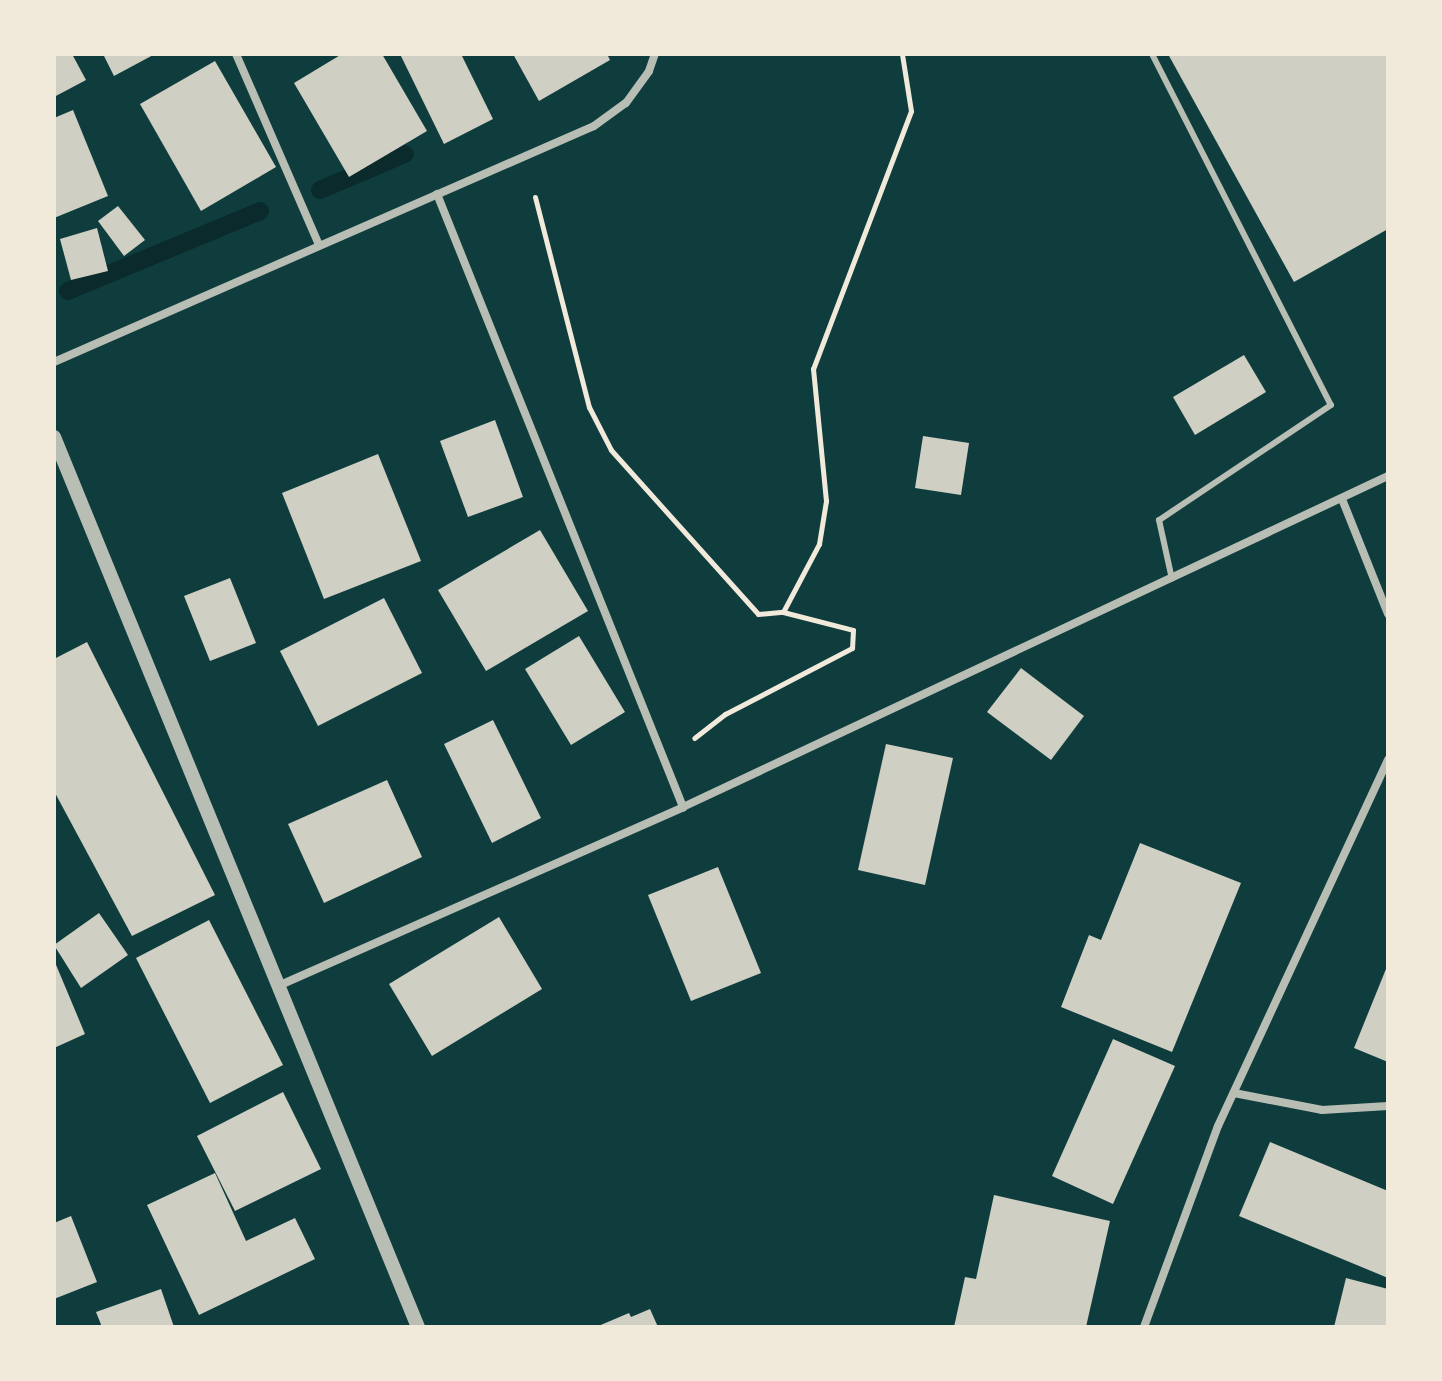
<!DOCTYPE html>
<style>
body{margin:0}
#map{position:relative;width:1442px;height:1381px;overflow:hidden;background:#0f3d3e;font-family:"PT Serif",serif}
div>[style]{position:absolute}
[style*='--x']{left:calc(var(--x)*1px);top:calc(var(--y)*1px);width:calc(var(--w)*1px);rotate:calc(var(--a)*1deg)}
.stream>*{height:18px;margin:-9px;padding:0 9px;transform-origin:9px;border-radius:9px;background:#0a2a2b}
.building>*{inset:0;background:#cfcfc3}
.path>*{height:5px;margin:-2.5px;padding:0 2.5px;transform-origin:2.5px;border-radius:2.5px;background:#f1e9da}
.service>*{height:6px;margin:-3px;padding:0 3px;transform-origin:3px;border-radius:3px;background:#b8beb3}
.minor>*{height:8px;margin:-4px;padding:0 4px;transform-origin:4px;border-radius:4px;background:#b8beb3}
.tertiary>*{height:14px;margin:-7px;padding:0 7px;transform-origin:7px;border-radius:7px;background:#b8beb3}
span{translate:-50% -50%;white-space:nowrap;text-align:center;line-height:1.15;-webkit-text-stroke:8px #f1e9da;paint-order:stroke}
.frame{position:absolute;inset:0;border:56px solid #f1e9da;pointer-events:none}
</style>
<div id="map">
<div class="stream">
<i style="--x:320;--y:190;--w:92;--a:-23"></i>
<i style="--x:68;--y:291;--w:208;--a:-22.6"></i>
</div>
<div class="building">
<i style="clip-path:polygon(54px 54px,72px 54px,86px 80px,54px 97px)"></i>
<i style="clip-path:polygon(103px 54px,155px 54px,114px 76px)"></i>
<i style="clip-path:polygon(342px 54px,382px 54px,427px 131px,349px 177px,294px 83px)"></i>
<i style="clip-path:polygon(400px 54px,461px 54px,493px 119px,444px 144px)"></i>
<i style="clip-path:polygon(513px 54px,607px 54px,610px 60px,539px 101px)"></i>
<i style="clip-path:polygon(1168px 54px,1388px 54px,1388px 229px,1294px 282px)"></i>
<i style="clip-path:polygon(215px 61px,276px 167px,201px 211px,140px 104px)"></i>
<i style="clip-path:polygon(73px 110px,108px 196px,54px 218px,54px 118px)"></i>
<i style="clip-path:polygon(118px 206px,145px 240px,124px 256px,98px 221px)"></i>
<i style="clip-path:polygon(97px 228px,108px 271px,71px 280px,60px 239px)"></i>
<i style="clip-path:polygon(1244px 355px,1266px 392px,1195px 435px,1173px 397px)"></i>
<i style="clip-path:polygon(495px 420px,523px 497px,468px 517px,440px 441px)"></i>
<i style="clip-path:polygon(923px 436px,969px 443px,961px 495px,915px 488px)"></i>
<i style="clip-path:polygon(378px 454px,421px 561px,324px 599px,282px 493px)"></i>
<i style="clip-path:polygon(540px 530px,588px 611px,486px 671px,438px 590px)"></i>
<i style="clip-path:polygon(230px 578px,256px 643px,210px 661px,184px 596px)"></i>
<i style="clip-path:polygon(384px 598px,422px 673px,318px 726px,280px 651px)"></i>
<i style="clip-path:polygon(579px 636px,625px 712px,571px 745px,525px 669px)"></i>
<i style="clip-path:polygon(87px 642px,215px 895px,132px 936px,54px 791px,54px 659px)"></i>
<i style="clip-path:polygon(1021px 668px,1084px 716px,1051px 760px,987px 712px)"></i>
<i style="clip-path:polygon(493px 720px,541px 818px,492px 843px,444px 744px)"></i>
<i style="clip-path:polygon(886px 744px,953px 758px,925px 885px,858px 870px)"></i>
<i style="clip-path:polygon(387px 780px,422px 857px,324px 903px,288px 824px)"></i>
<i style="clip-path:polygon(1140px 843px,1241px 883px,1172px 1052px,1061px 1007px,1089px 935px,1101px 940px)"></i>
<i style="clip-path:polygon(718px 867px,761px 973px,691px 1001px,648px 895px)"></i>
<i style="clip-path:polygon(99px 913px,128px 955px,81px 988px,54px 945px)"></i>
<i style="clip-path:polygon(499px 917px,542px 989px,432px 1056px,389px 984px)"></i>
<i style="clip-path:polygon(209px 920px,283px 1065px,210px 1103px,136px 958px)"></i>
<i style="clip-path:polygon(54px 960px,85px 1034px,54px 1048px)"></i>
<i style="clip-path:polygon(1388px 964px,1388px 1062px,1354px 1048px)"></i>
<i style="clip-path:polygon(1113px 1039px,1175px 1066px,1113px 1204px,1052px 1176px)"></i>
<i style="clip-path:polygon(283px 1092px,321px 1169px,235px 1211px,197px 1136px)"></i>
<i style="clip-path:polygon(1270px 1142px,1388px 1191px,1388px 1278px,1239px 1216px)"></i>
<i style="clip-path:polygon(215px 1173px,246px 1241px,295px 1218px,315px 1259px,199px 1315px,147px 1205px)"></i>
<i style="clip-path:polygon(994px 1195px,1110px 1221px,1086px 1327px,954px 1327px,965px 1277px,976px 1279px)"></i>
<i style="clip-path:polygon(71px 1216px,97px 1282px,54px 1299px,54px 1223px)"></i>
<i style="clip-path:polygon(1346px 1278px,1388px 1289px,1388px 1327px,1334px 1327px)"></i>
<i style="clip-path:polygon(161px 1289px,174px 1327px,102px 1327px,96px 1312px)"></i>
<i style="clip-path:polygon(650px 1309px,658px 1327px,596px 1327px,629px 1313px,631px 1317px)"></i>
</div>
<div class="path">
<i style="--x:535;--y:197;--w:217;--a:75.6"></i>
<i style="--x:589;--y:407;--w:48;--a:62.9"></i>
<i style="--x:611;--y:450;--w:220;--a:48.1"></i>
<i style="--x:758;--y:614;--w:25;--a:-5"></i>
<i style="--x:783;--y:612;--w:72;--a:14.4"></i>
<i style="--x:853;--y:630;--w:18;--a:93"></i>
<i style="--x:852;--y:648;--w:143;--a:152.5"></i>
<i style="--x:725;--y:714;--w:39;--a:142"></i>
<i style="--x:783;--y:612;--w:77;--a:-62.1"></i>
<i style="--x:819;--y:544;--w:44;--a:-80.8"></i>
<i style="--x:826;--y:501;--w:133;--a:-95.6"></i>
<i style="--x:813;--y:369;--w:276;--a:-69.2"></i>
<i style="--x:911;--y:111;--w:58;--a:-99"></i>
</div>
<div class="service">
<i style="--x:1152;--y:54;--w:394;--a:63"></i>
<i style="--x:1331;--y:405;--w:207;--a:146.2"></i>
<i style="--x:1159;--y:520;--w:60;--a:77.6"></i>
</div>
<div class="minor">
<i style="--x:236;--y:54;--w:208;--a:66.5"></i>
<i style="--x:437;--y:194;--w:661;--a:68.13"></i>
<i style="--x:54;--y:362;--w:589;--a:-23.61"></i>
<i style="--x:594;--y:126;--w:39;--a:-36"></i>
<i style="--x:626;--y:103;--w:39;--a:-54"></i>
<i style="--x:649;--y:71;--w:18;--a:-71"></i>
<i style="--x:1342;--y:499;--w:124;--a:68.2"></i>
<i style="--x:278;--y:986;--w:443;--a:-23.8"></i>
<i style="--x:683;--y:807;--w:779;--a:-25.15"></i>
<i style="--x:1234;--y:1093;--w:90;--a:10.9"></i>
<i style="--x:1322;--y:1110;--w:66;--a:-3.5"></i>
<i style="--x:1144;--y:1327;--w:214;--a:-69.8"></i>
<i style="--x:1218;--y:1126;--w:404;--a:-65.1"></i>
</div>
<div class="tertiary">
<i style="--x:54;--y:437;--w:962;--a:67.76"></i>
</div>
<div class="frame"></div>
</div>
